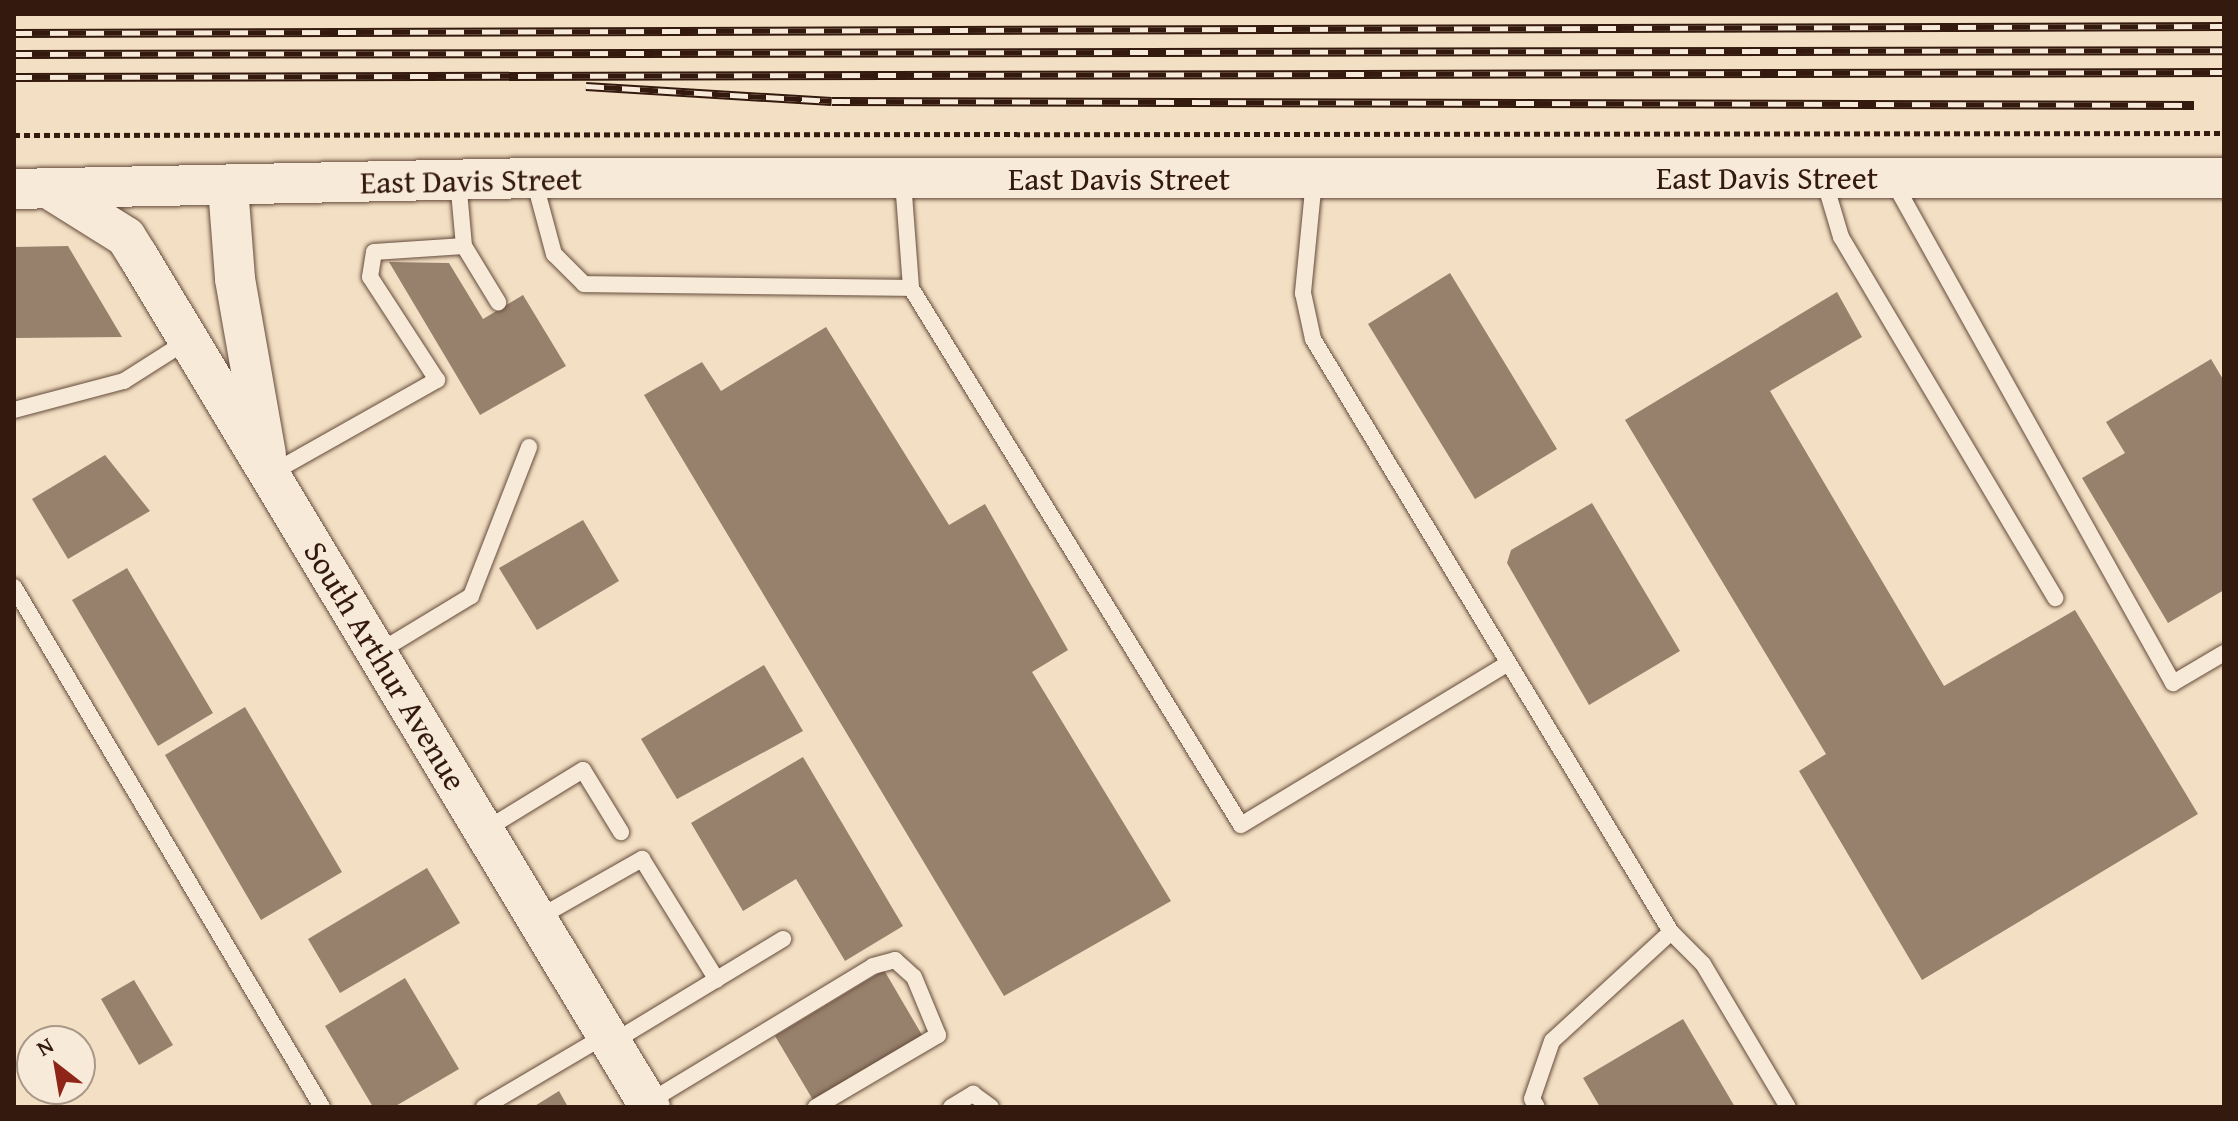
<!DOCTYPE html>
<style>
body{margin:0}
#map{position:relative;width:2238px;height:1121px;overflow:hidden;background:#f3dfc3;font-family:"Gentium Book Plus",serif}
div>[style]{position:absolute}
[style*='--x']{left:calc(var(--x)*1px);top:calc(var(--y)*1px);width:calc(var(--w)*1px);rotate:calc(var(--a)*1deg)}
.building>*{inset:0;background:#97806c}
.path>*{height:5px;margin-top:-2.5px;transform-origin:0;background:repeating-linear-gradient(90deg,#341a0e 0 6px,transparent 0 10px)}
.roads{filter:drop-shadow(0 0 2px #644b3b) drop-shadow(0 0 2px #644b3b)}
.service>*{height:16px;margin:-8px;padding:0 8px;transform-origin:8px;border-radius:8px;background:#f7ead8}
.tertiary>*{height:40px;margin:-20px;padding:0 20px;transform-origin:20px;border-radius:20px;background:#f7ead8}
.rail>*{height:9px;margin-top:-4.5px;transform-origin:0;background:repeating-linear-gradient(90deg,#f7ead8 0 18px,#341a0e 0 36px);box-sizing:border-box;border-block:2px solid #341a0e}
span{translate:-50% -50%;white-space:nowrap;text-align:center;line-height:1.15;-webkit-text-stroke:7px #f7ead8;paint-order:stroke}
.street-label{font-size:32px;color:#341a0e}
.frame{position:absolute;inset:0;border:16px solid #341a0e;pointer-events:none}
.north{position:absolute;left:16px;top:1025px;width:80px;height:80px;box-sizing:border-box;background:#f7ead8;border:2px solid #a99787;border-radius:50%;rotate:329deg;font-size:22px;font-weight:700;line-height:32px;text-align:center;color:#341a0e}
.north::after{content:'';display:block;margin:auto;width:28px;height:36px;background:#8f2418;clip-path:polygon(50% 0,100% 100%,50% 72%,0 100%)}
</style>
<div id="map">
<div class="building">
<i style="clip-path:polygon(68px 246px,122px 337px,14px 338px,14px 247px)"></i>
<i style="clip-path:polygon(389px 262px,449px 263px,483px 319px,523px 295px,566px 366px,480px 415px)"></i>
<i style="clip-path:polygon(1450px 273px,1557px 449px,1475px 499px,1368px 324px)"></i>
<i style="clip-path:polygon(1837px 292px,1862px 337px,1770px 391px,1944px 686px,2075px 610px,2198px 814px,1922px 980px,1799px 771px,1826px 754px,1625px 420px)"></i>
<i style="clip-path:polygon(826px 327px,949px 525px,985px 504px,1068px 650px,1032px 672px,1171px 901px,1004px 996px,644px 395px,702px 362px,721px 391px)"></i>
<i style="clip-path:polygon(2211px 359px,2224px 381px,2224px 590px,2168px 623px,2082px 478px,2125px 453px,2106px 422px)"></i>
<i style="clip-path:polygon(105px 455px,150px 511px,68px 559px,32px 499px)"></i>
<i style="clip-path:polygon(1592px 503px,1680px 651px,1589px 705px,1507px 563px,1511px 550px)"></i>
<i style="clip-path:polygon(583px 520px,619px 581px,537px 630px,499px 568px)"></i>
<i style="clip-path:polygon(127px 568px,213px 713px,158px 746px,72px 600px)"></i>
<i style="clip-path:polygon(764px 665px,803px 731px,677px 799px,641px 739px)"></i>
<i style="clip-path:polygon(245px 707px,342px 872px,261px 920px,165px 755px)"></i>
<i style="clip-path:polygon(803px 757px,903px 926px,845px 961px,796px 879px,743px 911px,691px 823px)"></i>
<i style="clip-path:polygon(427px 868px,460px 923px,340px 993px,308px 939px)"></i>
<i style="clip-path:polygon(884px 970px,922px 1035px,813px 1100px,775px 1036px)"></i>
<i style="clip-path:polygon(405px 978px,459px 1069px,394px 1107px,373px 1107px,325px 1026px)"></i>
<i style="clip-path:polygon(134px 980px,173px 1045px,139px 1065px,101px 999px)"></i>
<i style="clip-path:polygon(1683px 1019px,1735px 1107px,1600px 1107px,1583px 1078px)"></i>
<i style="clip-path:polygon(559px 1091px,568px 1107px,533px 1107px)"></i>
</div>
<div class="path">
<i style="--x:14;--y:135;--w:2210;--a:-0.05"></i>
</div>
<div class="roads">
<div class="service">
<i style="--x:458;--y:180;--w:66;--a:84.8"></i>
<i style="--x:534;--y:180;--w:77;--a:74.9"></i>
<i style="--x:554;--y:254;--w:42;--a:45"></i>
<i style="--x:584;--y:284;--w:327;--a:0.7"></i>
<i style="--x:1314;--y:180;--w:114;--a:95.6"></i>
<i style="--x:1303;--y:293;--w:47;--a:77.7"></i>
<i style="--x:1313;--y:339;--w:693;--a:58.88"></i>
<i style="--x:1671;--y:932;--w:161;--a:137.5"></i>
<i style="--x:1552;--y:1041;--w:61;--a:109"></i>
<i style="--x:1532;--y:1099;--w:9;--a:58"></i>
<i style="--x:1824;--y:180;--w:59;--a:73.4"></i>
<i style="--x:1841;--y:237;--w:420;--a:59.3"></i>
<i style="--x:903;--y:181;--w:107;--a:85.7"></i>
<i style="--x:911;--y:288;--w:630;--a:58.43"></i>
<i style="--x:1241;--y:825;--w:312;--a:-31.2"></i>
<i style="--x:1893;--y:181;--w:575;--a:60.85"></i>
<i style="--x:2173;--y:683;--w:59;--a:-30.5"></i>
<i style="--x:14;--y:410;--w:114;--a:-14.8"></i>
<i style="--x:124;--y:381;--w:75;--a:-32.4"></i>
<i style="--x:270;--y:474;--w:192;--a:-29.4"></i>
<i style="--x:437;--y:380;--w:123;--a:-123"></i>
<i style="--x:370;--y:277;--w:25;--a:-81"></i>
<i style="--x:374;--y:252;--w:90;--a:-3.8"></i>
<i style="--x:464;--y:246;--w:66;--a:58.7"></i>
<i style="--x:14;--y:587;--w:604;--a:59.36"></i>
<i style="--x:377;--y:653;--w:110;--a:-31.2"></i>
<i style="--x:471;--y:596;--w:160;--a:-68.7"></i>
<i style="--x:485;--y:830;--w:115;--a:-31.5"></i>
<i style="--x:583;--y:770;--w:73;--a:58.5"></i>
<i style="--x:538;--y:918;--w:120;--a:-29.6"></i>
<i style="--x:642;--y:859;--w:142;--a:58.2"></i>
<i style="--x:1671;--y:932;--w:45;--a:45"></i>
<i style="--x:1703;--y:964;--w:166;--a:59.3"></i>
<i style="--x:613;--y:1042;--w:199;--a:-31.2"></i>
<i style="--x:647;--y:1103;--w:264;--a:-31.2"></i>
<i style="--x:873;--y:966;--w:23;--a:-15"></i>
<i style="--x:895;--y:960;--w:25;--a:42"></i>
<i style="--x:914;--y:977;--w:63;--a:67.5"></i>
<i style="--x:938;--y:1035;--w:142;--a:149.5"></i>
<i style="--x:484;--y:1107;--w:142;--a:-30.5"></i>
<i style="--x:951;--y:1107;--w:26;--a:-31"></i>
<i style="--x:973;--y:1094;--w:22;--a:36"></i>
</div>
<div class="tertiary">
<i style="--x:228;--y:187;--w:92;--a:85.6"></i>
<i style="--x:235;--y:279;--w:178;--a:80"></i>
<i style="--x:48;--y:188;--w:92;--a:32.1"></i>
<i style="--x:126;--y:237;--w:22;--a:58"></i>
<i style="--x:138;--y:256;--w:993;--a:58.97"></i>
<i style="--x:14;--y:189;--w:520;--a:-1.21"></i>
<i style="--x:534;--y:178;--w:1690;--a:0"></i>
</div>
</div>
<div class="rail">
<i style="--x:14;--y:33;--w:2210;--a:-0.18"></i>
<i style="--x:14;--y:54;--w:2210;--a:-0.1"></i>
<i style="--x:14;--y:77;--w:2210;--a:-0.13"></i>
<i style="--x:586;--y:86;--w:246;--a:3.5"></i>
<i style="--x:832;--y:101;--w:1362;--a:0.17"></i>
</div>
<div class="street-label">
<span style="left:1767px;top:178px">East Davis Street</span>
<span style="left:1119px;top:179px">East Davis Street</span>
<span style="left:471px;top:181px;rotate:-1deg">East Davis Street</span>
<span style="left:385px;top:666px;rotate:59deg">South Arthur Avenue</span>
</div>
<div class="frame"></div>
<div class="north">N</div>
</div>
